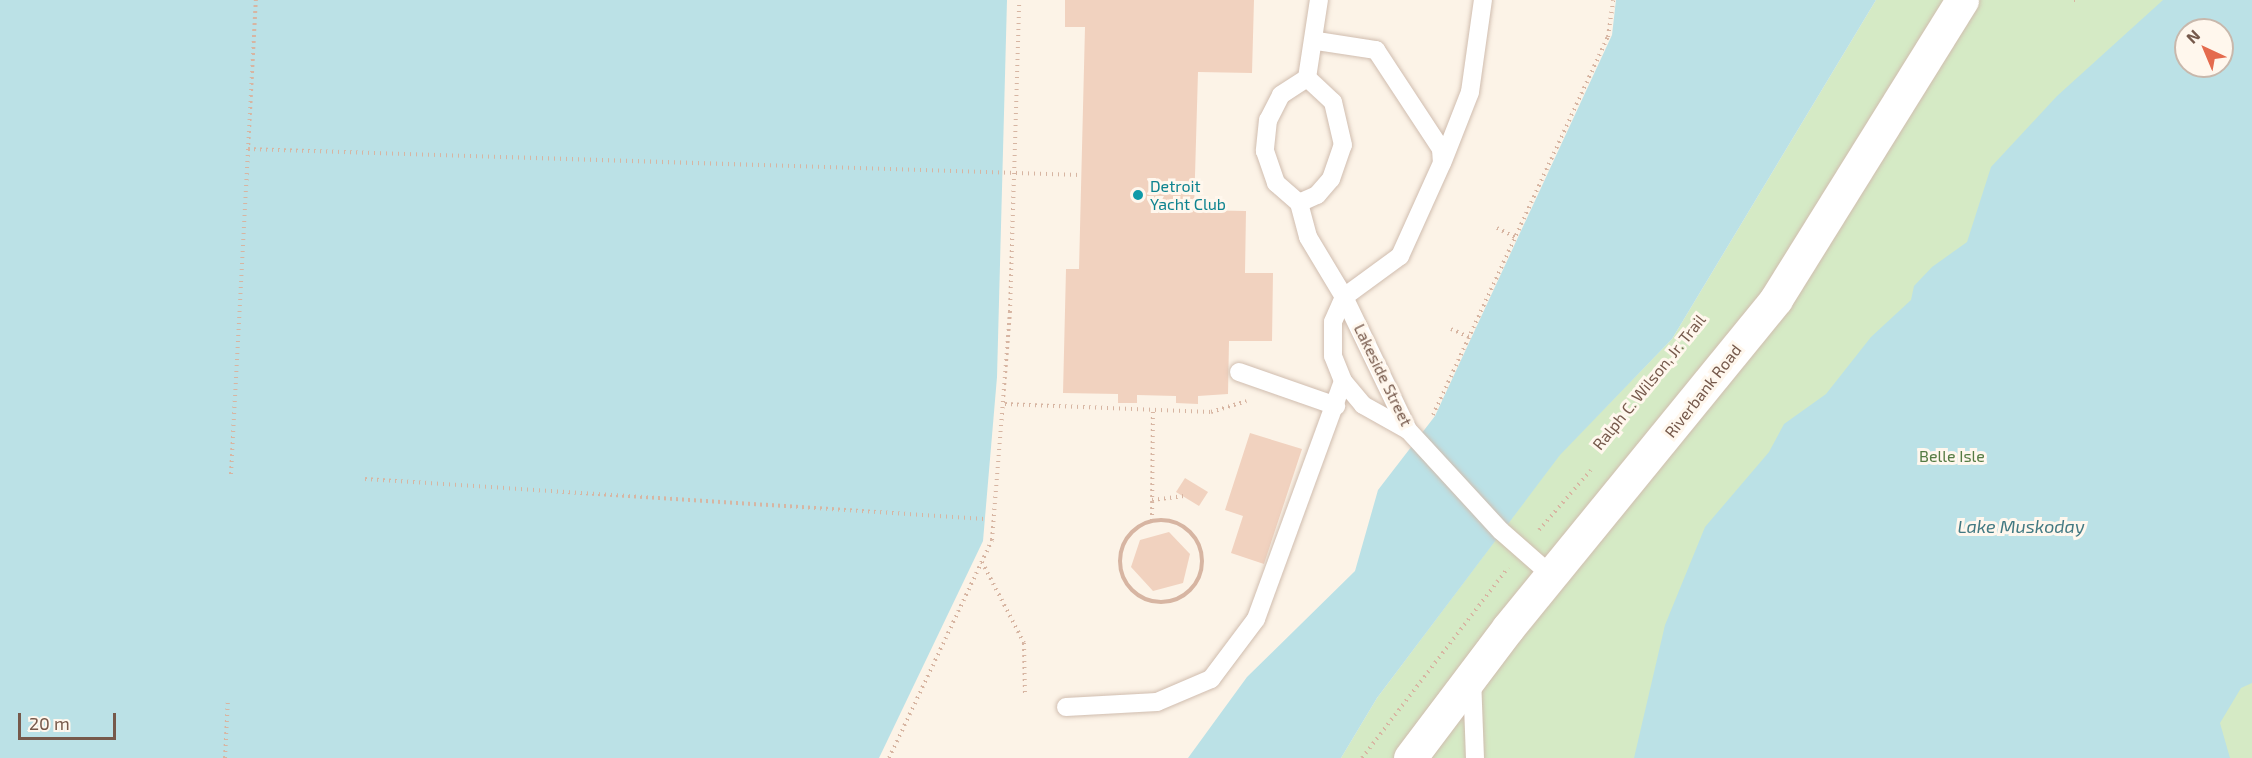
<!DOCTYPE html>
<style>
body{margin:0}
#map{position:relative;width:2252px;height:758px;overflow:hidden;background:#fcf3e7;font-family:"Exo 2",sans-serif}
div>[style]{position:absolute}
[style*='--x']{left:calc(var(--x)*1px);top:calc(var(--y)*1px);width:calc(var(--w)*1px);rotate:calc(var(--a)*1deg)}
.green>*{inset:0;background:#d5eac5}
.water>*{inset:0;background:#bbe1e6}
.building>*{inset:0;background:#f1d2bf}
.path>*{height:4px;margin-top:-2px;transform-origin:0;background:repeating-linear-gradient(90deg,#d7b5a2 0 1.5px,transparent 0 6px)}
.path>.ring{margin:-2px;padding:0;box-sizing:content-box;background:none;border:4px solid #d7b5a2;border-radius:50%}
.roads{filter:drop-shadow(0 0 2px #d0bdaf) drop-shadow(0 0 2px #d0bdaf)}
.lane>*{height:18px;margin:-9px;padding:0 9px;transform-origin:9px;border-radius:9px;background:#fff}
.secondary>*{height:33px;margin:-16.5px;padding:0 16.5px;transform-origin:16.5px;border-radius:16.5px;background:#fff}
.dots>*{width:16px;height:16px;translate:-50% -50%;box-sizing:border-box;border:3px solid #fff7ed;border-radius:50%}
span{translate:-50% -50%;white-space:nowrap;text-align:center;line-height:1.15;-webkit-text-stroke:6px #fff7ed;paint-order:stroke}
.culture-label{font-size:16px;color:#0d838f}
.left{translate:0 -50%;text-align:left}
.street-label{font-size:16px;color:#76594b}
.park-label{font-size:16px;color:#557b43}
.water-label{font-size:18px;color:#427982;font-style:italic}
.north{position:absolute;left:2174px;top:18px;width:60px;height:60px;box-sizing:border-box;background:#fff7ed;border:2px solid #c8b8ac;border-radius:50%;rotate:316deg;font-size:16px;font-weight:700;line-height:24px;text-align:center;color:#76594b}
.north::after{content:'';display:block;margin:auto;width:21px;height:27px;background:#e46b4e;clip-path:polygon(50% 0,100% 100%,50% 72%,0 100%)}
.scale{position:absolute;left:18px;top:713px;width:98px;height:27px;box-sizing:border-box;border:3px solid #76594b;border-top:0;padding-left:8px;font-size:18px;line-height:21px;white-space:nowrap;color:#76594b;-webkit-text-stroke:4px #fff7ed;paint-order:stroke}
</style>
<div id="map">
<div class="green">
<i style="clip-path:polygon(evenodd,1876px 0,2252px 0,2252px 758px,1341px 758px,1377px 698px,1560px 454px,1672px 339px,1876px 0,2186px 30px,2222px 30px,2222px 66px,2186px 66px,2186px 30px)"></i>
</div>
<div class="water">
<i style="clip-path:polygon(0 0,1007px 0,997px 377px,983px 541px,879px 758px,0 758px)"></i>
<i style="clip-path:polygon(1616px 0,1876px 0,1672px 339px,1560px 455px,1377px 698px,1341px 758px,1188px 758px,1247px 677px,1355px 571px,1378px 490px,1435px 416px,1612px 35px)"></i>
<i style="clip-path:polygon(evenodd,2163px 0,2252px 0,2252px 683px,2241px 688px,2220px 723px,2230px 758px,1634px 758px,1665px 625px,1705px 527px,1769px 452px,1784px 424px,1826px 394px,1871px 337px,1911px 300px,1914px 286px,1932px 267px,1967px 242px,1991px 167px,2057px 96px,2163px 0,2186px 30px,2222px 30px,2222px 66px,2186px 66px,2186px 30px)"></i>
</div>
<div class="building">
<i style="clip-path:polygon(1065px 0,1254px 0,1252px 73px,1198px 72px,1194px 210px,1246px 211px,1245px 273px,1273px 273px,1272px 341px,1229px 341px,1228px 394px,1198px 396px,1198px 404px,1176px 403px,1176px 396px,1137px 395px,1137px 403px,1118px 403px,1118px 394px,1063px 393px,1066px 269px,1079px 269px,1085px 27px,1065px 27px)"></i>
<i style="clip-path:polygon(1250px 433px,1302px 449px,1264px 564px,1231px 553px,1243px 516px,1225px 510px)"></i>
<i style="clip-path:polygon(1185px 478px,1208px 492px,1199px 506px,1176px 492px)"></i>
<i style="clip-path:polygon(1169px 532px,1190px 554px,1183px 583px,1153px 591px,1131px 567px,1140px 540px)"></i>
</div>
<div class="path">
<i style="--x:2074;--y:0;--w:4;--a:0"></i>
<i style="--x:248;--y:149;--w:833;--a:1.79"></i>
<i style="--x:1497;--y:228;--w:20;--a:27"></i>
<i style="--x:1451;--y:329;--w:20;--a:24"></i>
<i style="--x:1005;--y:404;--w:206;--a:2.2"></i>
<i style="--x:1211;--y:412;--w:37;--a:-17"></i>
<i style="--x:1433;--y:415;--w:417;--a:-65.2"></i>
<i style="--x:1608;--y:37;--w:37;--a:-82"></i>
<i style="--x:231;--y:474;--w:475;--a:-87"></i>
<i style="--x:365;--y:479;--w:621;--a:3.69"></i>
<i style="--x:1152;--y:500;--w:32;--a:-7"></i>
<i class="ring" style="left:1120px;top:520px;width:78px;height:78px"></i>
<i style="--x:1152;--y:521;--w:109;--a:-89.5"></i>
<i style="--x:1539;--y:530;--w:79;--a:-49.1"></i>
<i style="--x:982;--y:562;--w:91;--a:62.6"></i>
<i style="--x:1024;--y:643;--w:51;--a:88.9"></i>
<i style="--x:225;--y:758;--w:59;--a:-87.1"></i>
<i style="--x:889;--y:758;--w:241;--a:-64.7"></i>
<i style="--x:992;--y:540;--w:229;--a:-85.5"></i>
<i style="--x:1010;--y:312;--w:312;--a:-88.3"></i>
<i style="--x:1362;--y:758;--w:240;--a:-52.5"></i>
</div>
<div class="roads">
<div class="lane">
<i style="--x:1317;--y:41;--w:60;--a:8.7"></i>
<i style="--x:1376;--y:50;--w:118;--a:56.7"></i>
<i style="--x:1441;--y:149;--w:14;--a:86"></i>
<i style="--x:1442;--y:163;--w:102;--a:114.3"></i>
<i style="--x:1400;--y:256;--w:69;--a:143.8"></i>
<i style="--x:1344;--y:297;--w:27;--a:114"></i>
<i style="--x:1333;--y:322;--w:34;--a:90"></i>
<i style="--x:1333;--y:356;--w:27;--a:68"></i>
<i style="--x:1343;--y:381;--w:31;--a:50"></i>
<i style="--x:1363;--y:405;--w:51;--a:29.1"></i>
<i style="--x:1307;--y:78;--w:79;--a:-81.3"></i>
<i style="--x:1443;--y:161;--w:74;--a:-68.6"></i>
<i style="--x:1470;--y:92;--w:93;--a:-82"></i>
<i style="--x:1299;--y:203;--w:20;--a:-24"></i>
<i style="--x:1317;--y:195;--w:21;--a:-49"></i>
<i style="--x:1331;--y:179;--w:36;--a:-71"></i>
<i style="--x:1343;--y:145;--w:44;--a:-103.1"></i>
<i style="--x:1333;--y:102;--w:35;--a:-137"></i>
<i style="--x:1307;--y:78;--w:31;--a:147"></i>
<i style="--x:1281;--y:95;--w:28;--a:117"></i>
<i style="--x:1268;--y:120;--w:31;--a:96"></i>
<i style="--x:1265;--y:151;--w:34;--a:71"></i>
<i style="--x:1276;--y:183;--w:30;--a:41"></i>
<i style="--x:1299;--y:203;--w:35;--a:75"></i>
<i style="--x:1308;--y:237;--w:70;--a:59"></i>
<i style="--x:1344;--y:297;--w:148;--a:64.3"></i>
<i style="--x:1408;--y:430;--w:137;--a:47.4"></i>
<i style="--x:1501;--y:531;--w:67;--a:41.3"></i>
<i style="--x:1239;--y:372;--w:103;--a:19.3"></i>
<i style="--x:1472;--y:677;--w:81;--a:87.9"></i>
<i style="--x:1066;--y:707;--w:91;--a:-3.1"></i>
<i style="--x:1157;--y:702;--w:59;--a:-23.1"></i>
<i style="--x:1211;--y:679;--w:75;--a:-53.1"></i>
<i style="--x:1256;--y:619;--w:253;--a:-69.9"></i>
</div>
<div class="secondary">
<i style="--x:1410;--y:758;--w:163;--a:-53"></i>
<i style="--x:1508;--y:628;--w:424;--a:-50.8"></i>
<i style="--x:1776;--y:299;--w:352;--a:-58.1"></i>
</div>
</div>
<div class="dots">
<i style="left:1138px;top:195px;background:#0f9aa8"></i>
</div>
<div class="culture-label">
<span class="left" style="left:1150px;top:195px">Detroit<br>Yacht Club</span>
</div>
<div class="street-label">
<span style="left:1383px;top:375px;rotate:64deg">Lakeside Street</span>
<span style="left:1649px;top:382px;rotate:-51deg">Ralph C. Wilson, Jr. Trail</span>
<span style="left:1703px;top:391px;rotate:-52deg">Riverbank Road</span>
</div>
<div class="park-label">
<span style="left:1952px;top:456px">Belle Isle</span>
</div>
<div class="water-label">
<span style="left:2021px;top:526px">Lake Muskoday</span>
</div>
<div class="north">N</div>
<div class="scale">20 m</div>
</div>
